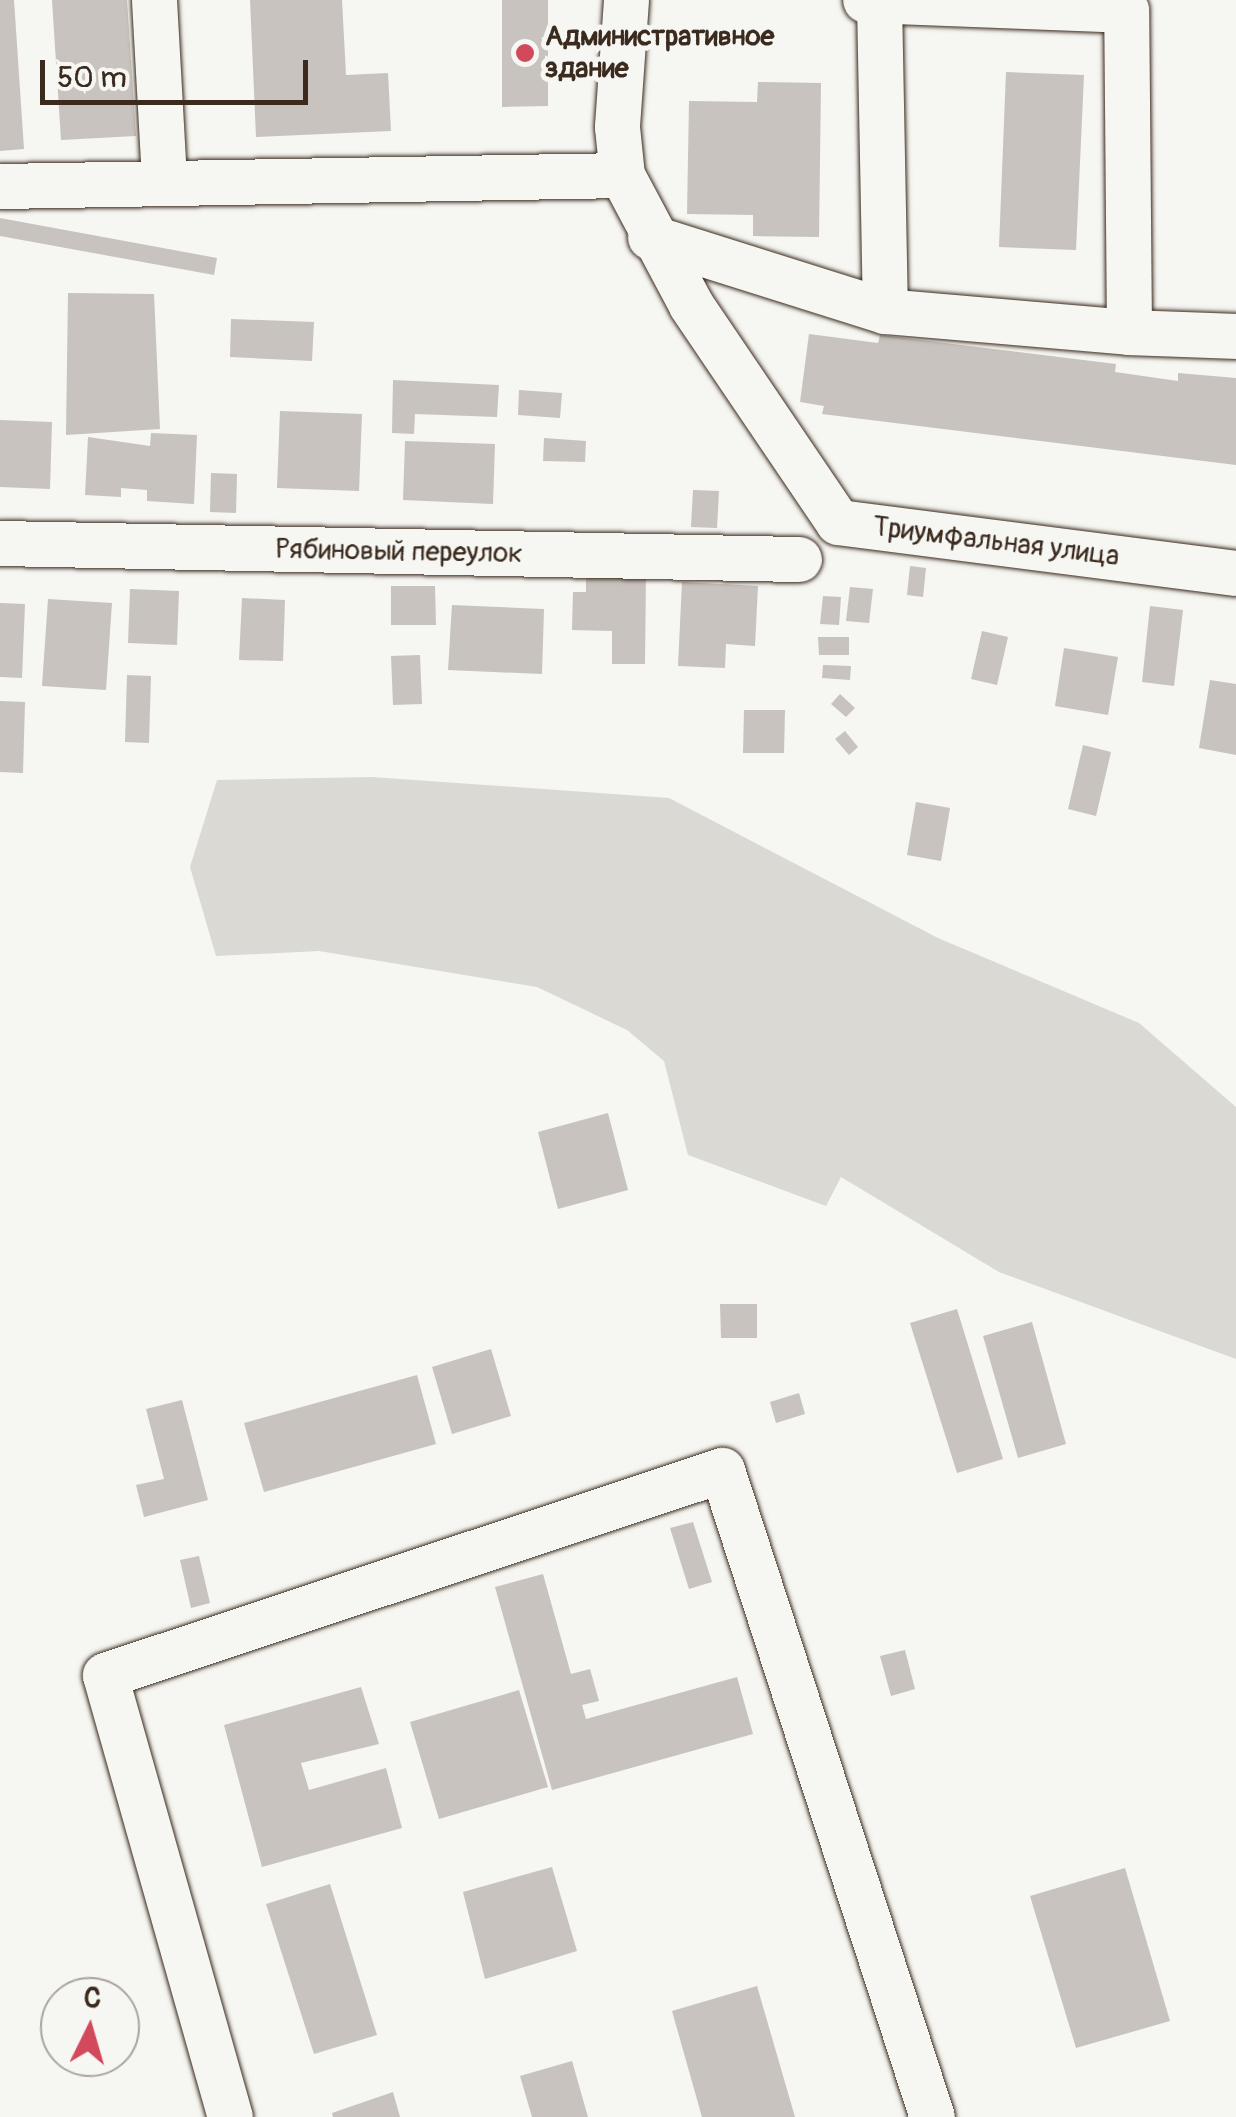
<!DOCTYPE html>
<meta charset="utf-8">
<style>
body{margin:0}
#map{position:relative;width:1236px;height:2117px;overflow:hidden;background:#f6f6f2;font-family:Pangolin,sans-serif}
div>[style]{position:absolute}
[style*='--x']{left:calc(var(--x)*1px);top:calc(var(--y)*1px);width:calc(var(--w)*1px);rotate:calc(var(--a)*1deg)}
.green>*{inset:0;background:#dad9d3}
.building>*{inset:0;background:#c8c3be}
.roads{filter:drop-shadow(0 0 2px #3b2a1e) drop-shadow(0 0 2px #3b2a1e)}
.minor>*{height:45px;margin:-22.5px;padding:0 22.5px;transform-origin:22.5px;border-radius:22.5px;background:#f6f6f2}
.dots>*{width:28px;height:28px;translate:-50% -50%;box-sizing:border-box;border:5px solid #f6f6f2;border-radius:50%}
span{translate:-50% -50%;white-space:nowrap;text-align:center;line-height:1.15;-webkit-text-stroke:10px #f6f6f2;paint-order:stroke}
.poi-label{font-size:28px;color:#3b2a1e;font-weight:700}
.left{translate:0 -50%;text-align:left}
.street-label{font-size:28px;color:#3b2a1e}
.north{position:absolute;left:40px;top:1977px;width:100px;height:100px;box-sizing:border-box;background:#f6f6f2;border:2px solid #aba49d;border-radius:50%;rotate:5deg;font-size:28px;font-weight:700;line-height:40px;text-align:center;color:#3b2a1e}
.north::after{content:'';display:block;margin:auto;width:35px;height:45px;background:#d1495b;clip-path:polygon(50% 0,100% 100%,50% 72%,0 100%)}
.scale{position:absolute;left:40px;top:60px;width:268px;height:45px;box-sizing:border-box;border:5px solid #3b2a1e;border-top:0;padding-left:12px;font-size:30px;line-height:35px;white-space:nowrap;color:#3b2a1e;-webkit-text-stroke:8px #f6f6f2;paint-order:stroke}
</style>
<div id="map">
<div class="green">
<i style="clip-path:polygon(372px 777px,669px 798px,938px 938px,1139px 1023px,1236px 1107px,1236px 1359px,999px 1272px,841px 1177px,826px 1206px,688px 1155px,664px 1061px,627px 1030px,537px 987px,319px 951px,216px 956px,190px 867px,217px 780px)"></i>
</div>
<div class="building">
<i style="clip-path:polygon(0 0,14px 0,24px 149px,0 151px)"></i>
<i style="clip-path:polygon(52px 0,127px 0,136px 136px,61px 140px)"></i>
<i style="clip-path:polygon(250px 0,342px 0,346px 75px,388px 73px,391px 131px,256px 137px)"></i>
<i style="clip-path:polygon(502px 0,548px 0,548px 106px,502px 107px)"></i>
<i style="clip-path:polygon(1006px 72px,1084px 75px,1076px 250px,999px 247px)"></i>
<i style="clip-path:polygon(758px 82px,821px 83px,819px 237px,753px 236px,753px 215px,687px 214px,689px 101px,757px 102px)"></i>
<i style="clip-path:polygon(0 218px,217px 258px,214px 275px,0 236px)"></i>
<i style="clip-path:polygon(68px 293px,154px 294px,160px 429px,66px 435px)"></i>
<i style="clip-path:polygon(231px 319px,314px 322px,312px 361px,230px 357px)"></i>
<i style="clip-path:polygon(809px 334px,878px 343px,880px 335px,1116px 364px,1115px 372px,1178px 381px,1178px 373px,1236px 378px,1236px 465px,822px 414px,824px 406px,800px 402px)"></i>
<i style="clip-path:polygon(393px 380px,499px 385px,497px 417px,415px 414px,414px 434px,392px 433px)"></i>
<i style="clip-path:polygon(519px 390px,562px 393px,560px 418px,518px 415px)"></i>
<i style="clip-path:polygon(280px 411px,362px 414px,359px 491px,277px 488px)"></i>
<i style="clip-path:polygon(0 420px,52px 422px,50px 489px,0 487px)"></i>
<i style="clip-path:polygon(151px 433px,197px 435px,194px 504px,147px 501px,147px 490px,121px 488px,121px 497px,85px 495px,88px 437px,150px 446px)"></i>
<i style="clip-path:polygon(544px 438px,586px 441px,585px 462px,543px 461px)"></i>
<i style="clip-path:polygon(405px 441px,495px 444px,493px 504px,403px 500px)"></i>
<i style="clip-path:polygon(211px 473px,237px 474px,236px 513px,210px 512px)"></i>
<i style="clip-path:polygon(693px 490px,719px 491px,717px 528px,691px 527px)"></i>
<i style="clip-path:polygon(910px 566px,926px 568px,923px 597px,907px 595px)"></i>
<i style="clip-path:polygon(586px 568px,646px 570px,645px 664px,612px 664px,612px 631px,572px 630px,573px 592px,586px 592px)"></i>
<i style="clip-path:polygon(682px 582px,758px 586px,755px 646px,726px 644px,725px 668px,678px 666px)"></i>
<i style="clip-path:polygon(391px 586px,435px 586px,436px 625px,391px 625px)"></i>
<i style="clip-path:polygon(850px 587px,873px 589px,869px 623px,846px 621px)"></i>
<i style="clip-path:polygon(130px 589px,179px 591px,177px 645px,128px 643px)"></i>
<i style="clip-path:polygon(823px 596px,841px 597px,839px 625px,820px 624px)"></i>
<i style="clip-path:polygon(242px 598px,285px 600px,283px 661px,239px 660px)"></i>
<i style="clip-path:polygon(48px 599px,112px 603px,106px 690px,42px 686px)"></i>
<i style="clip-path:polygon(0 603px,25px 604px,22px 678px,0 677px)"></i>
<i style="clip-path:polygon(452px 605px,544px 609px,542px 674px,448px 670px)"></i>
<i style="clip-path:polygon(1150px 606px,1183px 610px,1174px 686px,1142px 682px)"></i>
<i style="clip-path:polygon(982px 631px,1008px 637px,997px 685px,971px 679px)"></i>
<i style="clip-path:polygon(818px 637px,849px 637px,849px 655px,819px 655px)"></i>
<i style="clip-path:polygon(1064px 648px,1118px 657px,1108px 715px,1055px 706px)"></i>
<i style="clip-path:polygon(420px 655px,422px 704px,393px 705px,391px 656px)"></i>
<i style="clip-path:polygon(823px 665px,851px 666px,850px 680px,822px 678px)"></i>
<i style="clip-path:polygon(127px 675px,151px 676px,149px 743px,125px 742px)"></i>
<i style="clip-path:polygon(1210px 680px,1236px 684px,1236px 755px,1199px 748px)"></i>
<i style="clip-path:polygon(840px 694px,855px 708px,846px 717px,831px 704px)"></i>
<i style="clip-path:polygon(0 701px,25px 702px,23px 773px,0 772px)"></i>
<i style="clip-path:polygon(744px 710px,785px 710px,784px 753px,743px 753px)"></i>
<i style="clip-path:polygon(845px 731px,858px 747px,849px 755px,835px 739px)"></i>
<i style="clip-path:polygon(1083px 745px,1111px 752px,1096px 816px,1068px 809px)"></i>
<i style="clip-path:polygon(916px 802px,950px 808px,941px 861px,907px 855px)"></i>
<i style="clip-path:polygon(608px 1113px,628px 1190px,558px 1209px,538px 1132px)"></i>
<i style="clip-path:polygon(720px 1304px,757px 1304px,757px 1338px,721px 1338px)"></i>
<i style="clip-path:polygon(957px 1309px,1003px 1459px,957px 1473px,910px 1323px)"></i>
<i style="clip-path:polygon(1032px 1322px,1066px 1444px,1018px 1458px,983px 1336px)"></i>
<i style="clip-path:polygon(491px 1349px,511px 1416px,452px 1434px,432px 1367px)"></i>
<i style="clip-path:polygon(417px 1375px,436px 1444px,264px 1492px,244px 1423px)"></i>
<i style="clip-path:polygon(799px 1393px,805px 1414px,776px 1423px,770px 1402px)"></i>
<i style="clip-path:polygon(182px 1400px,208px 1500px,144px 1517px,136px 1485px,164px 1479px,146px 1409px)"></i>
<i style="clip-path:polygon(693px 1522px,712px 1582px,689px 1589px,670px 1528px)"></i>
<i style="clip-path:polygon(199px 1556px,210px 1603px,191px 1608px,180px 1560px)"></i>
<i style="clip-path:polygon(543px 1574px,571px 1674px,590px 1669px,599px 1701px,582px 1705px,586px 1719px,737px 1677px,753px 1734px,552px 1790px,495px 1587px)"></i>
<i style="clip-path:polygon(905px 1650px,915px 1689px,891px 1696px,880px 1656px)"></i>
<i style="clip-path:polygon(361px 1687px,379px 1744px,301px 1763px,309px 1790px,386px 1768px,402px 1828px,262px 1867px,224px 1725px)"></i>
<i style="clip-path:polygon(519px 1690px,548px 1787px,439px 1819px,410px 1722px)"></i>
<i style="clip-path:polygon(552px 1867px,577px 1951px,485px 1979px,463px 1892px)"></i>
<i style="clip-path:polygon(1125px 1868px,1170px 2021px,1076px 2048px,1030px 1896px)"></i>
<i style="clip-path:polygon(330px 1884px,377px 2035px,314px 2054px,266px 1904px)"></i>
<i style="clip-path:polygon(757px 1986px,795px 2117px,702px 2117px,672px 2011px)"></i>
<i style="clip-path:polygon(572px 2061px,588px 2117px,532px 2117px,520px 2076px)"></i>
<i style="clip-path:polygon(393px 2092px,400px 2117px,333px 2117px,332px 2113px)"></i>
</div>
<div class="roads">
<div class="minor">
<i style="--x:154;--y:0;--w:180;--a:86.8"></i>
<i style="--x:626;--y:0;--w:127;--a:94.1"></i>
<i style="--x:617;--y:127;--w:48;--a:84.1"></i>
<i style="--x:622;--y:175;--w:147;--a:62"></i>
<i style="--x:691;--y:305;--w:262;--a:55.9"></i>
<i style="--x:838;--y:522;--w:401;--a:7.3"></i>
<i style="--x:879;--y:1;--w:310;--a:88.9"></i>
<i style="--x:0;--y:186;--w:622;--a:-1.01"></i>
<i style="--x:650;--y:237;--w:246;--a:17.5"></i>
<i style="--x:885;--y:311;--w:245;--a:4.9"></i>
<i style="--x:1129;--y:332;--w:322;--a:-90.5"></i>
<i style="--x:1126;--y:10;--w:261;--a:-177.8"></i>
<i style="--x:1129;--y:332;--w:107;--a:2.1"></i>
<i style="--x:0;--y:543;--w:799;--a:1.15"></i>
<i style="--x:230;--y:2117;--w:459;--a:-105.8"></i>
<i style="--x:105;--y:1675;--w:650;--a:-18.38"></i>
<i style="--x:722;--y:1470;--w:680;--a:72.02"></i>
</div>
</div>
<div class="dots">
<i style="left:525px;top:53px;background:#d1495b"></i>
</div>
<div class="poi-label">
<span class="left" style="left:545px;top:53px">Административное<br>здание</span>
</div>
<div class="street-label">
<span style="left:996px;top:542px;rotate:7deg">Триумфальная улица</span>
<span style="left:399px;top:552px;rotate:1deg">Рябиновый переулок</span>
</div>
<div class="north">С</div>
<div class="scale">50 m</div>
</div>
